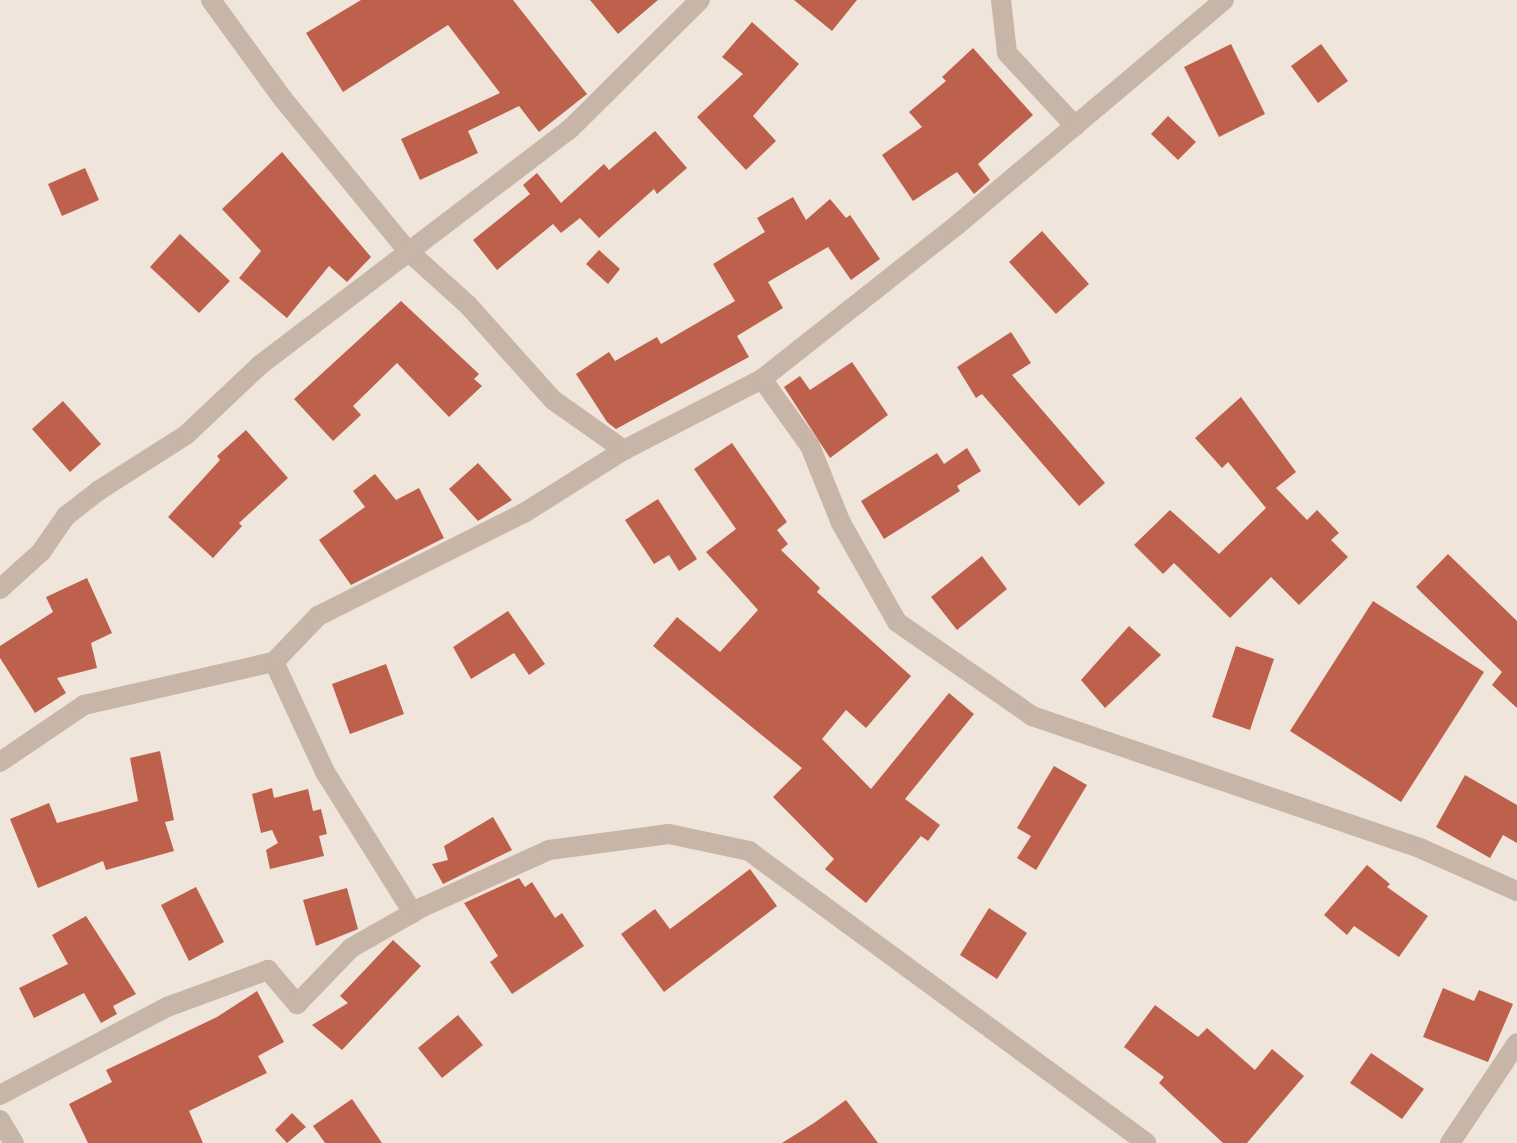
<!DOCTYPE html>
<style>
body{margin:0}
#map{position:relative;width:1517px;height:1143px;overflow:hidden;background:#f0e5db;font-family:"Sofia Sans Condensed",sans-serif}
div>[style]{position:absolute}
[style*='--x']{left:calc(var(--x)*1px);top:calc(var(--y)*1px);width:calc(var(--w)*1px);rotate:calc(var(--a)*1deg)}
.building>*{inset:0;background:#bd614c}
.street>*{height:20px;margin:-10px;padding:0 10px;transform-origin:10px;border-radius:10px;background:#c7b5a8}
span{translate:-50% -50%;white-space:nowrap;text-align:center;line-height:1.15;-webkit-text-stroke:6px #f8efe7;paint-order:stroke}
</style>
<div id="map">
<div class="building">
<i style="clip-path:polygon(361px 0,513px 0,587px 94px,539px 132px,519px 106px,468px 131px,478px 153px,420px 180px,401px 139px,500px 93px,448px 25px,343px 92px,306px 33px)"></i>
<i style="clip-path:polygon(590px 0,658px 0,618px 34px)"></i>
<i style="clip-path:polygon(794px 0,857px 0,832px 31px)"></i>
<i style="clip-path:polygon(752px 22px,799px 64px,753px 116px,776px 141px,746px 170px,697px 117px,743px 74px,722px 57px)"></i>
<i style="clip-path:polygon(1231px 44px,1265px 114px,1219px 137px,1184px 67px)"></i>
<i style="clip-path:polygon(1321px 44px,1348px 81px,1318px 103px,1291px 66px)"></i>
<i style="clip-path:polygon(973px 48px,1033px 115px,978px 164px,990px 180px,974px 194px,957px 172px,913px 201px,882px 155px,922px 127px,909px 112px,946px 81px,942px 77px)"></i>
<i style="clip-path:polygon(1168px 116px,1196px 142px,1178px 160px,1151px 134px)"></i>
<i style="clip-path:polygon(655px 131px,687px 168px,657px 194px,654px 189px,599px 238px,580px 218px,561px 233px,553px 224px,497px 270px,473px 240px,530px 194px,523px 185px,537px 173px,561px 203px,604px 164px,609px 170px)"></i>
<i style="clip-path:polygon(282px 152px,371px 257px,347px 282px,329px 266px,287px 318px,239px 278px,261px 251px,222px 209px)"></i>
<i style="clip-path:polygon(85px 168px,99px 200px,62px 216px,48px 184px)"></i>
<i style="clip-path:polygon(793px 197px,806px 220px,830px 199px,846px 218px,850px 215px,880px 259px,851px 280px,828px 247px,768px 282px,783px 308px,737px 336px,749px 357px,616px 429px,607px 422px,576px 374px,609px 352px,615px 361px,657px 337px,661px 344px,735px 301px,713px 264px,765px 232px,757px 218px)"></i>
<i style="clip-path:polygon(1042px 231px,1089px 284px,1056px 314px,1009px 262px)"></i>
<i style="clip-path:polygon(180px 234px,230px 281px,199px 313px,150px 267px)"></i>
<i style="clip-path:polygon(599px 250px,620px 269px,608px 284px,586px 264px)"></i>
<i style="clip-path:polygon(401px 301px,479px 374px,474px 379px,482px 386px,449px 417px,397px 363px,353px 406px,361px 415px,333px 441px,294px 399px)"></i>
<i style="clip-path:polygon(1011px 332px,1031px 363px,1012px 375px,1105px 483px,1079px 506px,982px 394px,976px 398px,957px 367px)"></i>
<i style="clip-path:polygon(852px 362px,888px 415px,830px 458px,784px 387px,800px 376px,810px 390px)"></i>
<i style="clip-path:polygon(1241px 397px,1296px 472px,1276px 488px,1307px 520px,1317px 510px,1339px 533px,1331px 540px,1348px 557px,1299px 605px,1271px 577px,1230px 618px,1174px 563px,1163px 574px,1134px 545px,1170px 510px,1219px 554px,1266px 508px,1228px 462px,1222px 468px,1195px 438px)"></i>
<i style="clip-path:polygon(63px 401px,101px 444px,70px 472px,32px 429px)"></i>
<i style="clip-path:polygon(246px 430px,288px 478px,239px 523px,242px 526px,213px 558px,168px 517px,220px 460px,217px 456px)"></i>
<i style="clip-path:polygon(732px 443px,787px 522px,777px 530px,788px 544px,781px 550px,820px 588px,817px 592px,911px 676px,866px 728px,846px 710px,822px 739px,871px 789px,949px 693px,974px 714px,905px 799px,940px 825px,928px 841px,921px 836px,866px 903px,825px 869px,834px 859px,773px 797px,802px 768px,653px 646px,677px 617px,720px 652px,758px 610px,706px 552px,736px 529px,694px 469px)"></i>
<i style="clip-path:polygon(967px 448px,981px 471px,957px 486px,960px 491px,884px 539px,861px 501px,937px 453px,944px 464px)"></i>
<i style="clip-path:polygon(478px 463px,512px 500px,478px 521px,449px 489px)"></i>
<i style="clip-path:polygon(375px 474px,396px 500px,419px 488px,444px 538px,351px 585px,319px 540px,365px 507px,353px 491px)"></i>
<i style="clip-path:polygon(658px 499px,697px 559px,679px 571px,669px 555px,654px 564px,625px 520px)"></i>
<i style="clip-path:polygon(1448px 554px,1517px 621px,1517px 708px,1492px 685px,1502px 672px,1416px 587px)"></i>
<i style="clip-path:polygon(982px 556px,1007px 589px,957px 630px,931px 597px)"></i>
<i style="clip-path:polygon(87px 578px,112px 633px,91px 643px,97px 668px,57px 678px,66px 693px,35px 713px,0 658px,0 646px,53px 612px,46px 597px)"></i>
<i style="clip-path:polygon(1373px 601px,1484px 672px,1401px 802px,1290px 731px)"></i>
<i style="clip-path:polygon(508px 611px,545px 664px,529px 675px,514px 653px,471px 679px,453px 647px)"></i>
<i style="clip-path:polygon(1129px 626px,1161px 655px,1105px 708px,1081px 680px)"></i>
<i style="clip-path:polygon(1236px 646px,1274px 659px,1250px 730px,1212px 717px)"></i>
<i style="clip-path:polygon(386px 664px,404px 714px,350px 734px,332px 684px)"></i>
<i style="clip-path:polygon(160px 751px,174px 820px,165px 822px,174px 851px,106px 870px,103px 861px,38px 888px,10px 819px,49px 803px,57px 823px,138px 801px,130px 758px)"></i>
<i style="clip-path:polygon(1054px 766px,1087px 785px,1036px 870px,1017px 858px,1031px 836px,1017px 828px)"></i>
<i style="clip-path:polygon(1465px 775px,1517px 805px,1517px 843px,1503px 835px,1490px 858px,1436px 827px)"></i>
<i style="clip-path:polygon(272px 788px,274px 798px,308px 789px,313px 811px,321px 809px,327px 834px,319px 836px,324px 856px,270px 869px,266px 850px,278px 843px,272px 830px,261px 833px,252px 794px)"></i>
<i style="clip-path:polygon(493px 817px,512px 850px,443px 884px,432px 864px,448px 860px,444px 846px)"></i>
<i style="clip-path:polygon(1367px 865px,1390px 884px,1387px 887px,1428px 916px,1399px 957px,1354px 926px,1347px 935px,1324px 915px)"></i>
<i style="clip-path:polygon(750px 869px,777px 906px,664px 992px,621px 934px,655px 909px,670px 929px)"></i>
<i style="clip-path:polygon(519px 878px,525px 887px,532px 882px,555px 918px,562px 913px,584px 946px,512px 994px,490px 962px,498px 956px,464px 903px)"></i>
<i style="clip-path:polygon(196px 887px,224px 942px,189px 961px,161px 905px)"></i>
<i style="clip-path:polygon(347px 888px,358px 929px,316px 946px,303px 900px)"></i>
<i style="clip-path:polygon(989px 908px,1027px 933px,997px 979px,960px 955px)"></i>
<i style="clip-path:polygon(86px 916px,136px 994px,113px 1006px,117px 1014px,101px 1023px,84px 993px,34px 1018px,19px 988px,68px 964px,52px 935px)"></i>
<i style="clip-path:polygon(393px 940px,421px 966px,342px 1050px,312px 1025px,348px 1003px,340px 996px)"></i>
<i style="clip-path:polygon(1443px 988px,1474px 1001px,1479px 990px,1513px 1004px,1488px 1062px,1423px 1037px)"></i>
<i style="clip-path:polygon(257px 991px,284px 1042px,258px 1056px,267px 1073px,189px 1111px,203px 1143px,88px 1143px,69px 1104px,112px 1082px,106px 1070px,217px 1017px)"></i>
<i style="clip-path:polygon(1155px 1005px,1198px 1037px,1207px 1028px,1255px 1070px,1272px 1049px,1304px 1076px,1247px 1143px,1223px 1143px,1159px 1083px,1164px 1077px,1124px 1047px)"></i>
<i style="clip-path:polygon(458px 1015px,483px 1045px,442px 1078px,418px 1048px)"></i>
<i style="clip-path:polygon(1371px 1053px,1424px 1089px,1402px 1119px,1350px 1083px)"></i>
<i style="clip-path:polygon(352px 1099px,382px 1143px,325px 1143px,313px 1126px)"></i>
<i style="clip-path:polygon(846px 1100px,878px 1143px,782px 1143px,814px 1123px)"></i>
<i style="clip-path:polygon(292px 1113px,306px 1127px,287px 1143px,275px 1130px)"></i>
</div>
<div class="street">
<i style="--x:211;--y:0;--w:122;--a:54"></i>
<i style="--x:283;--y:99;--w:197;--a:50.6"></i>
<i style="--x:408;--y:251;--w:81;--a:42"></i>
<i style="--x:468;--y:305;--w:127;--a:48.2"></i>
<i style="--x:553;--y:400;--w:87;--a:35.2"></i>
<i style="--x:1001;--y:0;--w:53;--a:83.5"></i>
<i style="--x:1007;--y:53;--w:100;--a:47"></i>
<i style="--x:762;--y:379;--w:82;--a:54.4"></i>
<i style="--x:810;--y:446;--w:83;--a:68.1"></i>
<i style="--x:841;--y:523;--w:114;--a:60.5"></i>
<i style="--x:897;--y:622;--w:165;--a:34.8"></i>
<i style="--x:1032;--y:716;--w:412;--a:18.8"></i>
<i style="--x:1422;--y:849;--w:104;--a:23.9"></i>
<i style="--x:0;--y:589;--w:55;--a:-42.1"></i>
<i style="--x:41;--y:552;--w:44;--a:-55.2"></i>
<i style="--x:66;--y:516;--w:41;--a:-38"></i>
<i style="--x:98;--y:491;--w:104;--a:-32.5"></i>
<i style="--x:186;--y:435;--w:102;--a:-43.4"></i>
<i style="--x:260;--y:365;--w:390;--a:-37.3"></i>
<i style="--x:570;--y:129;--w:183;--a:-44.8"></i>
<i style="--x:274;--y:662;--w:121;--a:65.1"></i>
<i style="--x:325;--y:772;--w:166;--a:58"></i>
<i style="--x:0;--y:762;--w:102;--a:-34.2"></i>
<i style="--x:84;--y:705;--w:195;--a:-12.8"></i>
<i style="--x:274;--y:662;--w:64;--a:-46.3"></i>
<i style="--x:318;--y:616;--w:230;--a:-26.6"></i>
<i style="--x:524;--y:513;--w:118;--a:-32.2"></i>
<i style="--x:624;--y:450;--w:155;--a:-27.2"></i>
<i style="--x:762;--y:379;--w:248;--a:-38.3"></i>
<i style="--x:957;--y:225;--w:349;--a:-40.1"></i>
<i style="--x:0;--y:1095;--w:189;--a:-27.8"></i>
<i style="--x:167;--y:1007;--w:108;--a:-20.1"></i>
<i style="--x:268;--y:970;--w:45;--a:49.5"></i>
<i style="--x:297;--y:1004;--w:78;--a:-46"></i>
<i style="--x:351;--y:948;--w:83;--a:-29.7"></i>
<i style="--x:423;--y:907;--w:138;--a:-24.3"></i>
<i style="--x:549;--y:850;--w:121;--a:-7.6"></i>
<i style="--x:669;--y:834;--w:82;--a:12"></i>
<i style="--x:749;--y:851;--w:493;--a:36.3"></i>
<i style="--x:0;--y:1120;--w:27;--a:59"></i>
<i style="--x:1450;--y:1143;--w:120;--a:-56.2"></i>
</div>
</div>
